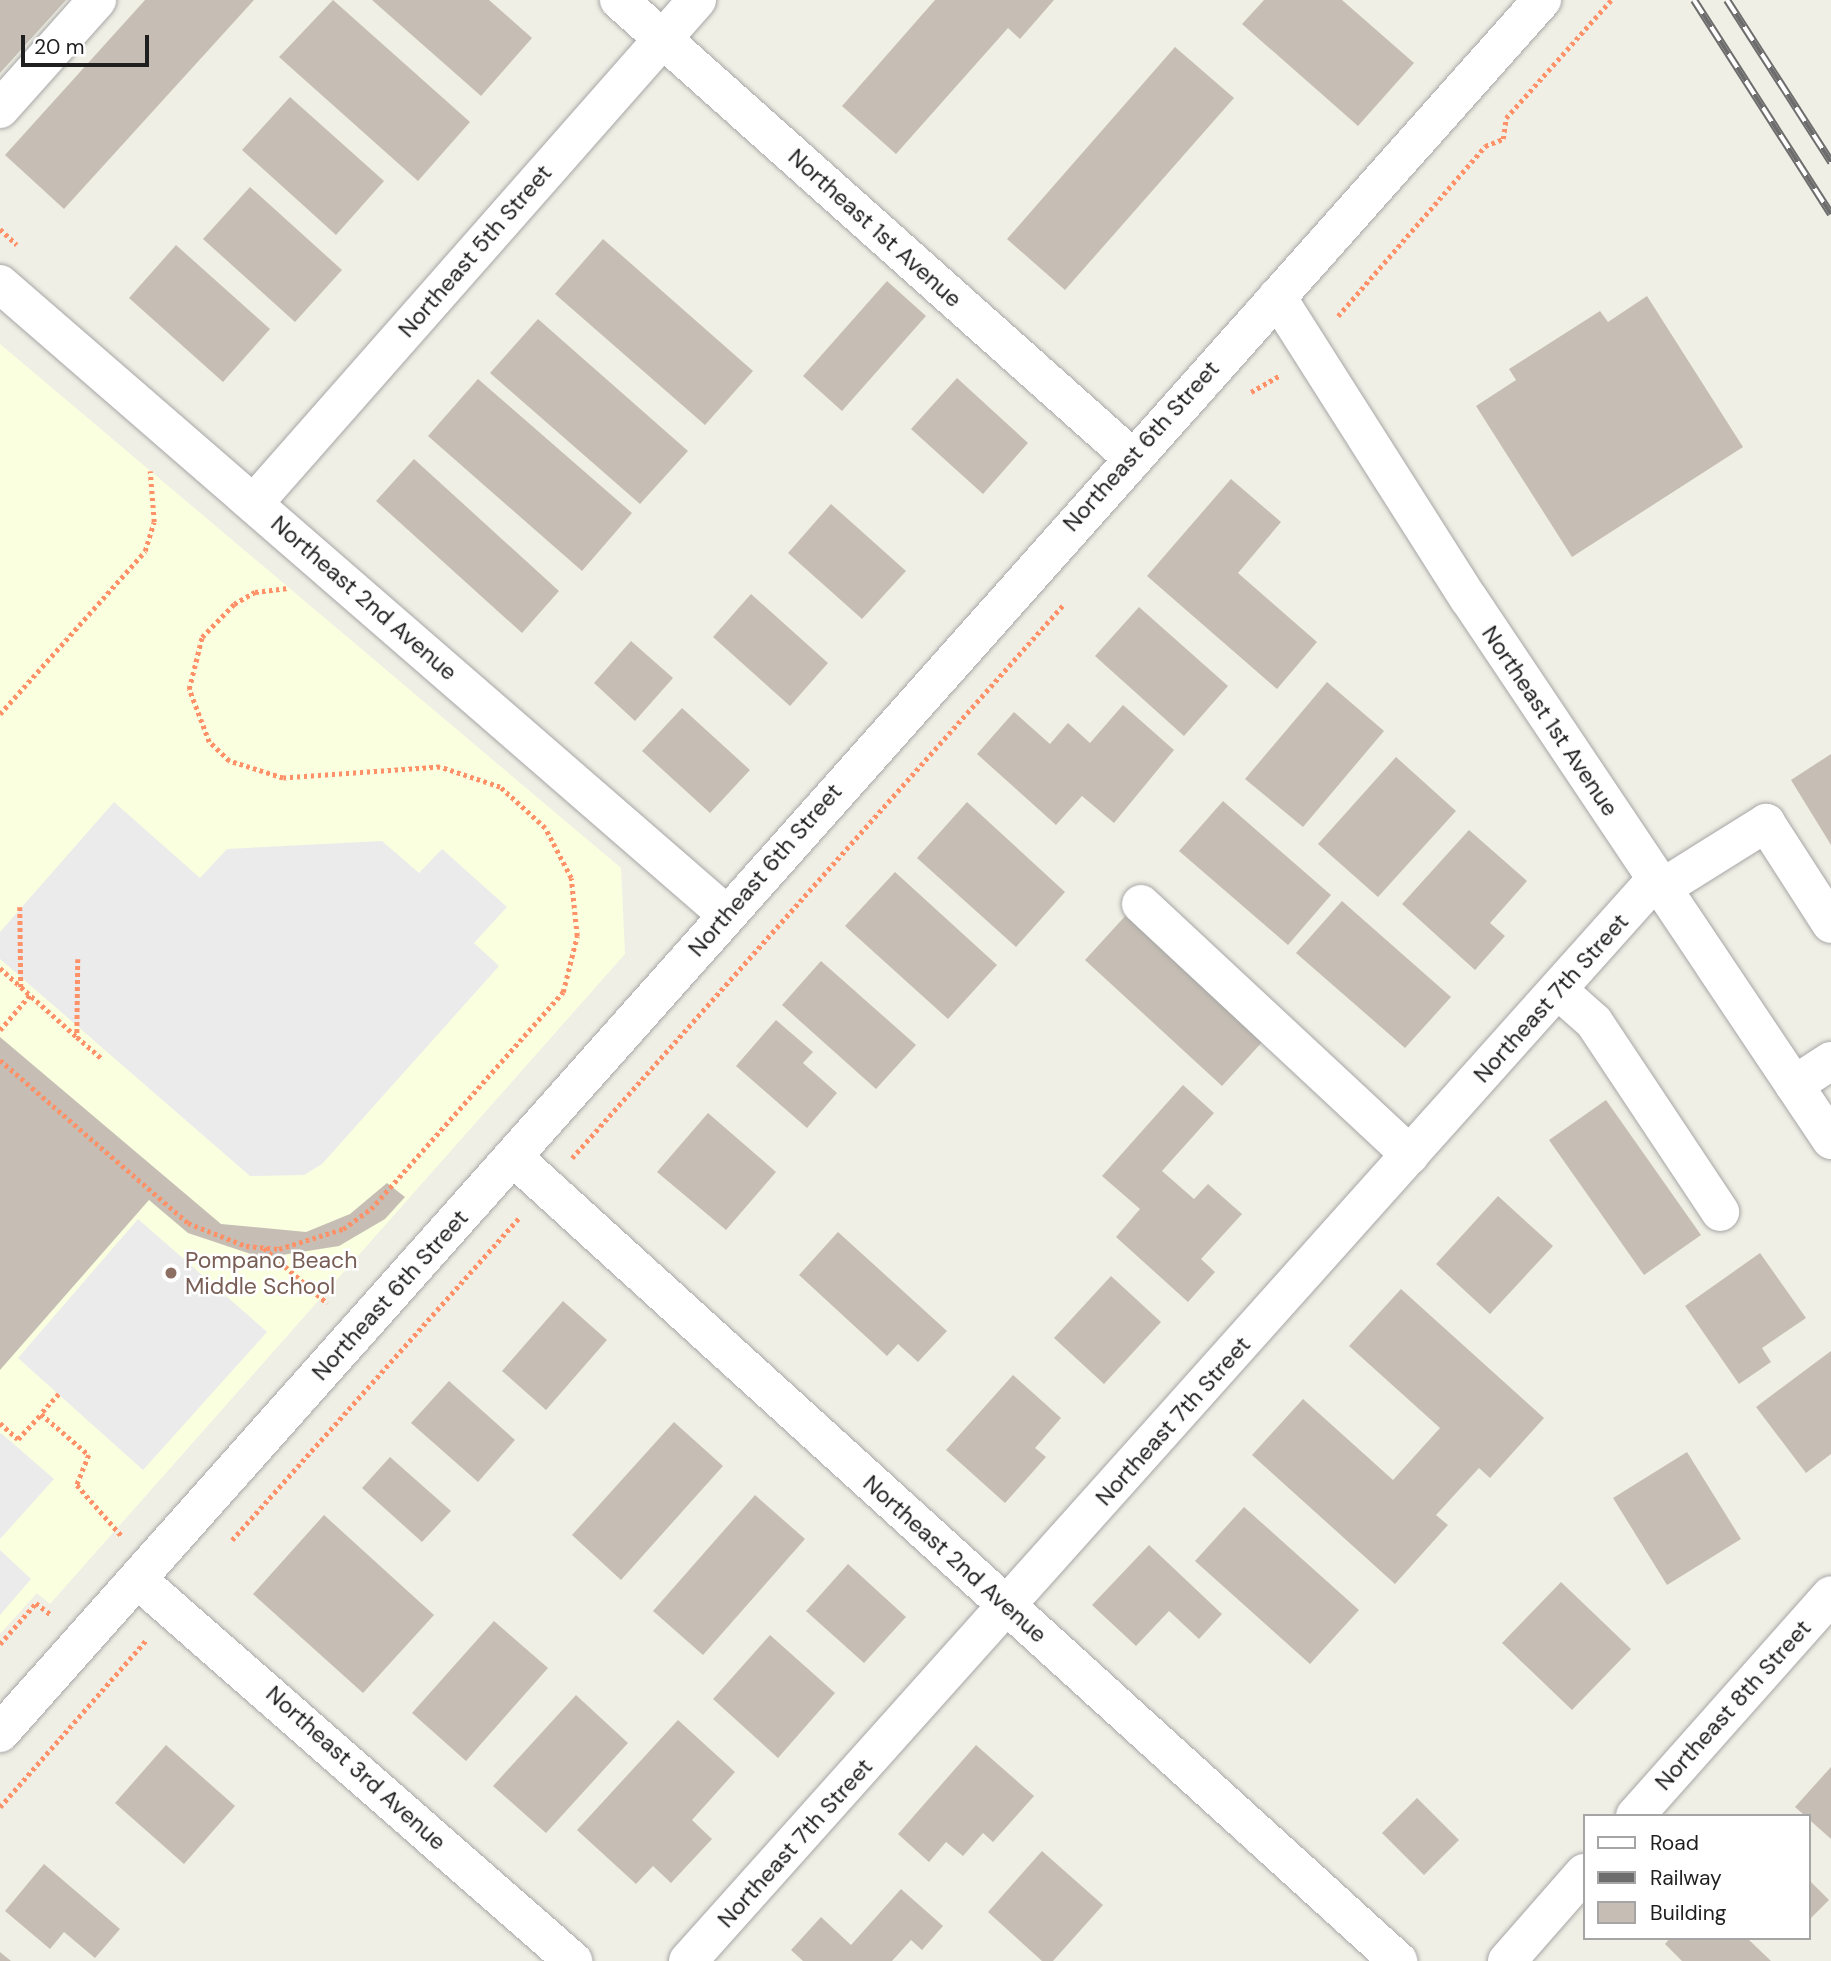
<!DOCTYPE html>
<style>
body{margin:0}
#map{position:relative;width:1831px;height:1961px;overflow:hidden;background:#f0efe5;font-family:"DM Sans",sans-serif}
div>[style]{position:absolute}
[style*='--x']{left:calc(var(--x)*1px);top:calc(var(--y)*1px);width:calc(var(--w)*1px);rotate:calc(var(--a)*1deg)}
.education>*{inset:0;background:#faffe0}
.parking>*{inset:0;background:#ebebeb}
.building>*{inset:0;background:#c6beb4}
.path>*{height:4.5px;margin-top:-2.25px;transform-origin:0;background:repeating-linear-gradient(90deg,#ff9168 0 3.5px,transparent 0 7px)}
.roads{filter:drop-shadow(0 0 2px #a6a6a6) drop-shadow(0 0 2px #a6a6a6)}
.minor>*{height:38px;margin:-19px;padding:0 19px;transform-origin:19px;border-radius:19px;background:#fff}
.rail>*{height:8px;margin-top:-4px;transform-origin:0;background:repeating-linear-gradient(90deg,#fff 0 16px,#6d6d6d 0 32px);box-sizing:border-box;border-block:2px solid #6d6d6d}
.dots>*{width:19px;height:19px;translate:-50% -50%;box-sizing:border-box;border:4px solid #fff;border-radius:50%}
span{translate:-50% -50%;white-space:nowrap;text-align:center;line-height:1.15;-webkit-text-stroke:5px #fff;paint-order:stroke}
.street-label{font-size:23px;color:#1f1f1f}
.education-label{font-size:23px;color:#785e54}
.left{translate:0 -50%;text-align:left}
.legend{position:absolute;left:1583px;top:1814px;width:228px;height:126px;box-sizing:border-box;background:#fff;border:2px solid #a5a5a5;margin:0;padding:9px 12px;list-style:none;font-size:21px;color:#1f1f1f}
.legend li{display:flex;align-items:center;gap:14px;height:35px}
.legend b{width:35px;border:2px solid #a5a5a5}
.scale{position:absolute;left:21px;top:35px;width:128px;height:32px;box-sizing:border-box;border:4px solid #1f1f1f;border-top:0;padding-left:9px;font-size:21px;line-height:24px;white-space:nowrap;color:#1f1f1f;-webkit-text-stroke:5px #fff;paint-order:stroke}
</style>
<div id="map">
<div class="education">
<i style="clip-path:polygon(0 344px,621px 868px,625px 954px,50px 1604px,37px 1593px,0 1634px)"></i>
</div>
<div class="parking">
<i style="clip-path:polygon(114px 802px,200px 878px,227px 849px,382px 841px,419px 873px,442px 849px,507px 907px,474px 943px,499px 966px,322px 1164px,304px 1175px,250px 1176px,0 959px,0 932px)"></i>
<i style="clip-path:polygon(138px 1219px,267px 1332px,143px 1470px,18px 1358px)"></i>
<i style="clip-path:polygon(1px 1433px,54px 1479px,0 1539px,0 1434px)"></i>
<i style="clip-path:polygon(0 1550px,31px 1579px,0 1615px)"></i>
</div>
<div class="building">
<i style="clip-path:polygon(0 0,66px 0,0 73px)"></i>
<i style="clip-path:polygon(145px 0,254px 0,64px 209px,5px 155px)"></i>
<i style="clip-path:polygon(333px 0,470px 122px,418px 181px,279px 57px)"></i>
<i style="clip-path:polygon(372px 0,489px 0,532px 38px,481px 96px)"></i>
<i style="clip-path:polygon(935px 0,1054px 0,1020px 39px,1008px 28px,896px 154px,842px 106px)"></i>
<i style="clip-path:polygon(1264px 0,1342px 0,1414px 63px,1358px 126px,1242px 24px)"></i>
<i style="clip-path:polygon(1175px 47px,1234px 98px,1065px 290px,1007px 239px)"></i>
<i style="clip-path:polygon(290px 97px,384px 181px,336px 235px,242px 150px)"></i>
<i style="clip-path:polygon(250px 187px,342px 270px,295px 322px,203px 239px)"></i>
<i style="clip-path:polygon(603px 239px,753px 371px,705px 425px,555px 294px)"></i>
<i style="clip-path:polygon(176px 245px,270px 329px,223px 382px,129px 298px)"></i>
<i style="clip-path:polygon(887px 281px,926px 316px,842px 411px,803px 376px)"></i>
<i style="clip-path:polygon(1647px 296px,1743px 447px,1572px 557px,1476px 406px,1516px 380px,1509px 369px,1600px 311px,1608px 322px)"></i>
<i style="clip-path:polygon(538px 319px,688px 451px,640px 504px,490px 373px)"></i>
<i style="clip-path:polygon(957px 378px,1028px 443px,983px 494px,911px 429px)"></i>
<i style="clip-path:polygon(478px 379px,632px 513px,582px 571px,428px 436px)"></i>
<i style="clip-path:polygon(414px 459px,559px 591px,522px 633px,376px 501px)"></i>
<i style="clip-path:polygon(1231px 479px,1281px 522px,1238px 573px,1317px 642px,1277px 689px,1147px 576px)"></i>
<i style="clip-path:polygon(831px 504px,906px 571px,862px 619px,788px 553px)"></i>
<i style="clip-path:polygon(751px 594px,828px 663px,790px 706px,713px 637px)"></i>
<i style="clip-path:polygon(1139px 607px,1228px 686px,1184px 736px,1095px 656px)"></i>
<i style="clip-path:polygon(631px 641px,673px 678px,635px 721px,594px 683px)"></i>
<i style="clip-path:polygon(1327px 682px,1384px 731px,1303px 827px,1245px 779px)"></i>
<i style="clip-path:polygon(1123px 705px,1174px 750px,1114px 823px,1082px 796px,1056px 825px,977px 754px,1014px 712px,1050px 744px,1068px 723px,1090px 743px)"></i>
<i style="clip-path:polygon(682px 708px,750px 770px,710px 813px,642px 751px)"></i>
<i style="clip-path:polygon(1831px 754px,1831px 845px,1791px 780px)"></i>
<i style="clip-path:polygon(1396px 757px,1456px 811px,1378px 897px,1318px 844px)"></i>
<i style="clip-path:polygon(1223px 801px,1331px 895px,1288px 945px,1179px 851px)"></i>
<i style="clip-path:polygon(967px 802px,1065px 892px,1016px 947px,917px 858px)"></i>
<i style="clip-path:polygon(1469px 830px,1527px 881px,1490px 923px,1505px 936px,1475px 970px,1402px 904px)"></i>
<i style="clip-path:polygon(895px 872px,997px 965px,948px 1019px,845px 926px)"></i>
<i style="clip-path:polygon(1342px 901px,1451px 997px,1405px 1048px,1296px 953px)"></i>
<i style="clip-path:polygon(1127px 914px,1264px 1040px,1222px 1086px,1085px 960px)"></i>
<i style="clip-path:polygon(821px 961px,916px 1045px,876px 1089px,782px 1005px)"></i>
<i style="clip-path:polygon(776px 1020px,813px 1052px,803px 1063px,837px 1093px,807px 1128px,736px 1066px)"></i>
<i style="clip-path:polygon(0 1037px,221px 1224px,306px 1232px,350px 1214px,387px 1183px,405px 1197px,385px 1219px,339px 1246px,263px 1258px,188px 1233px,149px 1200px,0 1370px)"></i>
<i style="clip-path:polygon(1183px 1085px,1214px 1113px,1162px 1171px,1194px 1199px,1208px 1184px,1242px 1214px,1201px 1259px,1215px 1272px,1188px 1302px,1116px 1237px,1140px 1209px,1102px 1176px)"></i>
<i style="clip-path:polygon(1606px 1100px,1701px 1235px,1644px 1275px,1549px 1140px)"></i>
<i style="clip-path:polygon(708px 1113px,776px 1172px,726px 1230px,657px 1172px)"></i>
<i style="clip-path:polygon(1498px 1196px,1553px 1246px,1490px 1314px,1436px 1264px)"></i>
<i style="clip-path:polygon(838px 1232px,947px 1331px,918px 1362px,898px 1344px,887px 1356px,799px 1275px)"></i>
<i style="clip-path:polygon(1760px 1253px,1806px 1318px,1762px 1348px,1771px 1362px,1739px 1384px,1685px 1306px)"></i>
<i style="clip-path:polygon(1111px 1276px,1161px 1322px,1104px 1384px,1054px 1338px)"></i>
<i style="clip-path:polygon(1401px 1289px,1544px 1418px,1490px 1478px,1479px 1468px,1436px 1515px,1448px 1525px,1395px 1584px,1252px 1455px,1303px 1399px,1393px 1480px,1440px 1428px,1349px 1346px)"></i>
<i style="clip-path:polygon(563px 1301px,607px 1340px,546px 1410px,502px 1371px)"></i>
<i style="clip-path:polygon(1831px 1351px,1831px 1454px,1806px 1473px,1756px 1407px)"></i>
<i style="clip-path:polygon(1013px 1375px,1061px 1418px,1035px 1448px,1046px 1457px,1005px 1503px,946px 1450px)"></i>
<i style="clip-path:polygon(449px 1381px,515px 1440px,478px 1482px,411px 1423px)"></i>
<i style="clip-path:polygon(674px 1422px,723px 1466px,621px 1580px,572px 1535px)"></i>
<i style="clip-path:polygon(1687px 1452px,1741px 1539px,1667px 1585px,1613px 1498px)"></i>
<i style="clip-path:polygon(390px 1457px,451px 1511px,422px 1542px,362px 1488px)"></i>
<i style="clip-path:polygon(755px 1495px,805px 1539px,703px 1655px,653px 1611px)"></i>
<i style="clip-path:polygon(1244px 1507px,1359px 1610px,1310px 1664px,1195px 1561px)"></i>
<i style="clip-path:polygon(324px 1515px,434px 1615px,363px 1693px,253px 1594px)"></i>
<i style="clip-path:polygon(1149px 1545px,1222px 1614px,1199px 1639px,1169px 1611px,1136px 1646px,1092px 1605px)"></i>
<i style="clip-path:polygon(848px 1564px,906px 1617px,864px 1663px,806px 1611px)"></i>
<i style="clip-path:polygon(1561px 1582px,1631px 1649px,1572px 1710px,1502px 1643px)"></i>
<i style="clip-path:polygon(494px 1621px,548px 1668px,466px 1761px,412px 1713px)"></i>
<i style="clip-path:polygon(770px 1635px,835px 1693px,778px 1758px,713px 1699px)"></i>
<i style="clip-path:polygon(576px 1695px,628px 1743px,546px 1833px,493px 1786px)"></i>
<i style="clip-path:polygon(678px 1720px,735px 1772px,692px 1820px,712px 1839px,671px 1883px,653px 1866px,636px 1884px,577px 1830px)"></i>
<i style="clip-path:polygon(166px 1745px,235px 1806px,184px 1864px,115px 1803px)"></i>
<i style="clip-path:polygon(976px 1745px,1034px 1796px,993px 1842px,983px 1833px,963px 1856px,946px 1842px,929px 1862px,898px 1834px)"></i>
<i style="clip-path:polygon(1831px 1767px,1831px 1839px,1795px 1807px)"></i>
<i style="clip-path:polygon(1417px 1798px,1459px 1840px,1424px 1875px,1382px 1833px)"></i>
<i style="clip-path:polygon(1042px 1851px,1103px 1905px,1053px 1961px,1042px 1961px,988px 1912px)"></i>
<i style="clip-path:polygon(44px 1864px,120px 1929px,95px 1958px,64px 1932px,50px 1949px,5px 1911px)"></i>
<i style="clip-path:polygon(1808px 1879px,1829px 1900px,1808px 1921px)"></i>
<i style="clip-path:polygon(901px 1889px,943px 1926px,922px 1950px,911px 1940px,892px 1961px,803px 1961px,791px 1950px,821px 1917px,851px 1945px)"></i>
<i style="clip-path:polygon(1670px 1938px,1747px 1938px,1771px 1961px,1682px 1961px,1665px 1944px)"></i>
<i style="clip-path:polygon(0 1952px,11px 1961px,0 1961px)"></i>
</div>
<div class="path">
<i style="--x:0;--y:229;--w:23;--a:43"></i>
<i style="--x:1338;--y:316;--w:225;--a:-49.1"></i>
<i style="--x:1485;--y:146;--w:19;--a:-21"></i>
<i style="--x:1503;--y:139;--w:21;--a:-82"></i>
<i style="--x:1506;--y:118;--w:158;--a:-48.3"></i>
<i style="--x:1251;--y:392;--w:34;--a:-30"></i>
<i style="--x:0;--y:714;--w:218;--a:-48.3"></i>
<i style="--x:145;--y:551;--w:30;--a:-73"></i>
<i style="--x:154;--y:522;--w:51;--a:-94.5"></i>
<i style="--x:20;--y:907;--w:80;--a:89.3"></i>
<i style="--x:21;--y:987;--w:75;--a:41.8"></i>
<i style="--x:78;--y:959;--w:78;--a:90.7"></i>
<i style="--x:77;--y:1037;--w:32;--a:41"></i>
<i style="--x:0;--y:968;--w:27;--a:42"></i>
<i style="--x:0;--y:1030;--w:46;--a:-49.4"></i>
<i style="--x:0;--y:1060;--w:249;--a:40.9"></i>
<i style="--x:188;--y:1223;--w:62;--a:21.6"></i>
<i style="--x:246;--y:1246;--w:33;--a:5"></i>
<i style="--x:279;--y:1249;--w:67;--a:-17.4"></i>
<i style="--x:343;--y:1229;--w:34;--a:-36"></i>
<i style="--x:371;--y:1209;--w:290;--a:-48.5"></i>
<i style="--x:563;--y:992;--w:58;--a:-76"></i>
<i style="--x:577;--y:936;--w:58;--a:-95.9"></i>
<i style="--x:571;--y:878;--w:56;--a:-117.5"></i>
<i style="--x:545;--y:828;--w:61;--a:-137.7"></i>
<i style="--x:500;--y:787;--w:63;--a:-161.6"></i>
<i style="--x:440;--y:767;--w:157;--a:176"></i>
<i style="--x:283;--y:778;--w:57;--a:-162.5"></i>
<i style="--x:229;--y:761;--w:28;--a:-136"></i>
<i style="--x:209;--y:742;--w:57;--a:-110.7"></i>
<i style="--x:189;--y:689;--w:54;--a:-76"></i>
<i style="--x:202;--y:637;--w:46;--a:-45.9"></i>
<i style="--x:234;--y:604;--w:24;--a:-30"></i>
<i style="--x:255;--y:592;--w:33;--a:-7"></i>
<i style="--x:572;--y:1158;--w:740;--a:-48.4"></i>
<i style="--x:264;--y:1248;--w:84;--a:41.1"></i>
<i style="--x:59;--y:1394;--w:27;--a:132"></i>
<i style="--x:41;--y:1414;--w:63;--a:40.5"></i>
<i style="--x:89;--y:1455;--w:32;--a:112"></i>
<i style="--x:77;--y:1485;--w:67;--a:48.7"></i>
<i style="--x:0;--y:1423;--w:24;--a:42"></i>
<i style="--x:18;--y:1439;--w:34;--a:-47"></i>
<i style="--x:232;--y:1540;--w:433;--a:-48.3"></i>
<i style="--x:0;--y:1644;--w:55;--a:-48.7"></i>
<i style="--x:36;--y:1603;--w:18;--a:38"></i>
<i style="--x:0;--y:1807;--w:223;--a:-48.8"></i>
</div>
<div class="roads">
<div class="minor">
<i style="--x:619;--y:0;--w:685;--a:41.74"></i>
<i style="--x:0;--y:109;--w:146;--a:-48.3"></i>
<i style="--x:0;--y:284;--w:961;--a:40.95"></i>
<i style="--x:1277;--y:297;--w:358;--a:57.6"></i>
<i style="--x:1469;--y:599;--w:651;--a:56.21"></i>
<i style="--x:255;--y:502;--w:669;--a:-48.64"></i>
<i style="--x:1662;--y:888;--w:123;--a:-32"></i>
<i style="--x:1766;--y:823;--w:120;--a:57.2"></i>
<i style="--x:1141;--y:904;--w:368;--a:43"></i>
<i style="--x:1558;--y:990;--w:48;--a:41.6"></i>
<i style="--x:1594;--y:1022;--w:228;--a:56.4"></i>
<i style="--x:1794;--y:1085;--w:44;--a:-33"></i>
<i style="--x:513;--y:1157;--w:1196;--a:42.25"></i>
<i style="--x:137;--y:1579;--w:580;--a:41.22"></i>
<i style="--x:0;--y:1733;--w:2320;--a:-48.34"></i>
<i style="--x:1635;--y:1816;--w:295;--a:-48.4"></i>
<i style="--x:688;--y:1961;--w:1452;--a:-48.18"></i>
<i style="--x:1507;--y:1961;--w:117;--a:-48.8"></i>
</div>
</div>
<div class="rail">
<i style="--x:1694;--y:0;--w:254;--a:57.4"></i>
<i style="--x:1727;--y:0;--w:193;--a:57.3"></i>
</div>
<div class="dots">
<i style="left:171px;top:1273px;background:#8d6e63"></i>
</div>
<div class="street-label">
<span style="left:875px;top:228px;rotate:42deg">Northeast 1st Avenue</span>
<span style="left:475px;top:251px;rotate:-49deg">Northeast 5th Street</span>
<span style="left:1141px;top:446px;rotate:-48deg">Northeast 6th Street</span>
<span style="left:364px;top:598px;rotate:41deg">Northeast 2nd Avenue</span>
<span style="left:1550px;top:721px;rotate:56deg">Northeast 1st Avenue</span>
<span style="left:765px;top:870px;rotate:-49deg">Northeast 6th Street</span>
<span style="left:1551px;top:998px;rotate:-48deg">Northeast 7th Street</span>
<span style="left:390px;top:1295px;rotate:-48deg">Northeast 6th Street</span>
<span style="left:1173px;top:1421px;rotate:-48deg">Northeast 7th Street</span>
<span style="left:955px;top:1559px;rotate:42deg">Northeast 2nd Avenue</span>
<span style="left:1733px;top:1705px;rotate:-48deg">Northeast 8th Street</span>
<span style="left:356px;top:1768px;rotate:42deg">Northeast 3rd Avenue</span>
<span style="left:795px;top:1843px;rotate:-48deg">Northeast 7th Street</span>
</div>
<div class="education-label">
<span class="left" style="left:185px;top:1273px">Pompano Beach<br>Middle School</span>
</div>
<ul class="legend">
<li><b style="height:9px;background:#fff"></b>Road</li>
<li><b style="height:9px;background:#6d6d6d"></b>Railway</li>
<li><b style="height:19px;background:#c6beb4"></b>Building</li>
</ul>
<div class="scale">20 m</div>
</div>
